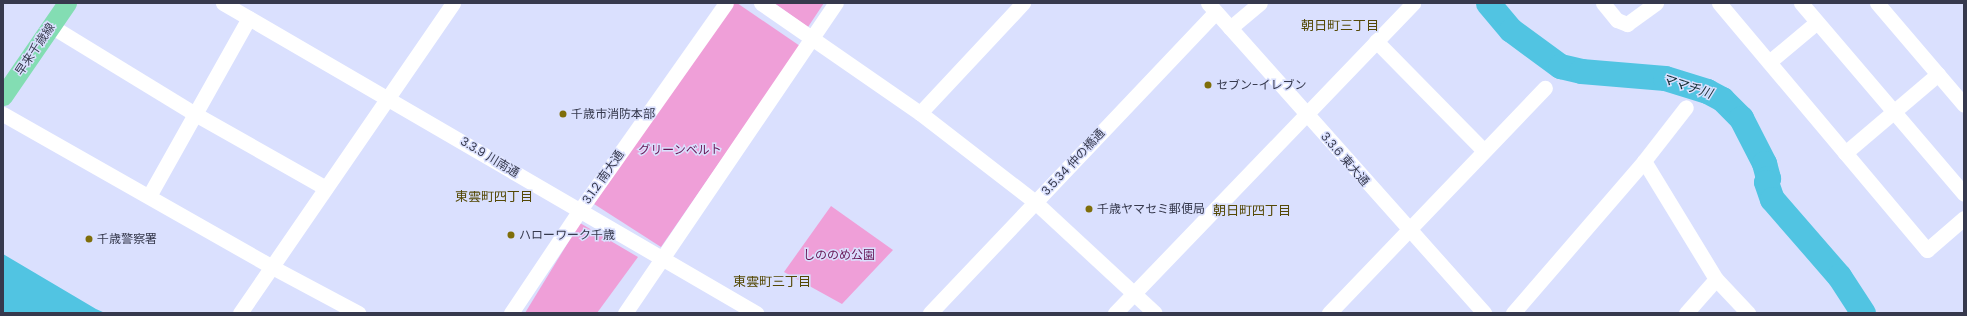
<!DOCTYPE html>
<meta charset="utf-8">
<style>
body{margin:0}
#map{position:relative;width:1967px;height:316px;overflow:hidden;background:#dae0fe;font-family:Poppins,"Noto Sans JP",sans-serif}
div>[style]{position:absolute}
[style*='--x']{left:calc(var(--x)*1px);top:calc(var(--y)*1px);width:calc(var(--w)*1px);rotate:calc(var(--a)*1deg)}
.green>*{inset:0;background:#ef9fd8}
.water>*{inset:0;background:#51c4e2}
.river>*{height:25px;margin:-12.5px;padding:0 12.5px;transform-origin:12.5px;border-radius:12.5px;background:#51c4e2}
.minor>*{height:15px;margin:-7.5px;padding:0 7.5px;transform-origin:7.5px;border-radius:7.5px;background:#fff}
.major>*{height:19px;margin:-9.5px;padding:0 9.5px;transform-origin:9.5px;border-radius:9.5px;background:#83ddb3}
.dots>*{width:11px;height:11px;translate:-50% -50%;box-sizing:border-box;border:2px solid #dae0fe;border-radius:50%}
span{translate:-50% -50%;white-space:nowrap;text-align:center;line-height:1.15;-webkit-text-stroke:3px #dae0fe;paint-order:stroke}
.street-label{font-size:12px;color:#36394d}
.poi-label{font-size:12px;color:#36394d}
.left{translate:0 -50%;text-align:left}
.park-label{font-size:12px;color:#671656}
.neighbourhood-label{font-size:13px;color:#544805}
.water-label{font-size:13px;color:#152e35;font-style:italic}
.frame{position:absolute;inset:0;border:4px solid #36394d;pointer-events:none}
</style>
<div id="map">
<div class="green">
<i style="clip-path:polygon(733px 3px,737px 3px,800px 46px,661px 247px,594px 204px)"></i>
<i style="clip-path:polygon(774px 3px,824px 3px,808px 27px)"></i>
<i style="clip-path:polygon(831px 206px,893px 250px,842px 304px,784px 272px)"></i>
<i style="clip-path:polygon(580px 223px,638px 257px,597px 313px,525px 313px)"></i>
</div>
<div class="water">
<i style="clip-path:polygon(3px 254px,96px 309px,105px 313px,3px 313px)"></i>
</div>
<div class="river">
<i style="--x:1488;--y:3;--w:35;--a:50"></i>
<i style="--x:1511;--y:30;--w:61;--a:36.3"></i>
<i style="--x:1560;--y:66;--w:22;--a:13"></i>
<i style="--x:1581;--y:71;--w:84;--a:4.8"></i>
<i style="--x:1665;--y:78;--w:44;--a:17.2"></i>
<i style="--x:1707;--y:91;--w:17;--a:28"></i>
<i style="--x:1722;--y:99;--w:27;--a:45"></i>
<i style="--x:1741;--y:118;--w:51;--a:62.9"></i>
<i style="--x:1764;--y:163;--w:16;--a:75"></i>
<i style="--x:1768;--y:178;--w:4;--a:117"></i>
<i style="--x:1766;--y:182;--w:18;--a:71"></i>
<i style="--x:1772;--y:199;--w:102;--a:49"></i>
<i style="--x:1839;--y:276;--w:44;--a:57"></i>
</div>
<div class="minor">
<i style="--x:223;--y:3;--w:617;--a:30.18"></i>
<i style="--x:761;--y:3;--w:193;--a:34.7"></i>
<i style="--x:920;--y:113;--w:145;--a:37.7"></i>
<i style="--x:1035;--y:202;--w:163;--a:42.8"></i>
<i style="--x:1208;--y:3;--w:415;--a:48.3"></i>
<i style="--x:1603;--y:3;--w:22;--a:51"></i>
<i style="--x:1617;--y:20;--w:11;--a:22"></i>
<i style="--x:1627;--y:24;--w:36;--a:-36"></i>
<i style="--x:1719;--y:3;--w:323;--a:49.9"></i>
<i style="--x:1927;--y:250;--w:49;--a:-40.9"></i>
<i style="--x:1801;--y:3;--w:251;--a:49.5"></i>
<i style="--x:1877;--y:3;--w:134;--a:49.5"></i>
<i style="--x:51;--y:26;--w:169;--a:31.4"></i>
<i style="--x:195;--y:114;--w:150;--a:29.5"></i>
<i style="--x:1230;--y:28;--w:39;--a:-40"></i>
<i style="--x:1376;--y:41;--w:154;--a:45.5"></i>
<i style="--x:1769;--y:62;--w:62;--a:-39.8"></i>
<i style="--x:920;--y:113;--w:151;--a:-46.9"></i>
<i style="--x:3;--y:114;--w:309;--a:29.6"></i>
<i style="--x:272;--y:267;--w:98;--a:28.1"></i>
<i style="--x:1845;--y:153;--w:122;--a:-40.3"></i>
<i style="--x:1644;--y:161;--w:138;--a:58.6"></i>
<i style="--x:1716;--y:279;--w:47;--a:46.7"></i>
<i style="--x:149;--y:196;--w:204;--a:-60.7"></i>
<i style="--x:240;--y:313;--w:376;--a:-55.5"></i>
<i style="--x:511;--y:313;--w:124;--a:-56.2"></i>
<i style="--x:580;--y:210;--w:253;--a:-54.8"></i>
<i style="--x:625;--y:313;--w:375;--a:-55.8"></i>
<i style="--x:930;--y:313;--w:415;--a:-46.5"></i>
<i style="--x:1115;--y:313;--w:430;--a:-46.1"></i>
<i style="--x:1329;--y:313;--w:312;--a:-46.2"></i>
<i style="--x:1513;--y:313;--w:201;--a:-49.2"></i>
<i style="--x:1644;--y:161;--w:68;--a:-52.1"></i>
<i style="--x:1686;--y:313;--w:45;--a:-48.6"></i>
</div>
<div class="major">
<i style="--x:3;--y:96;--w:113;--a:-55.5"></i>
</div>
<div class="dots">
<i style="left:1208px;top:85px;background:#7f6e0a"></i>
<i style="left:563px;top:114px;background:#7f6e0a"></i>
<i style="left:1089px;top:209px;background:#7f6e0a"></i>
<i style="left:511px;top:235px;background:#7f6e0a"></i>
<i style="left:89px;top:239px;background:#7f6e0a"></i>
</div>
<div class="street-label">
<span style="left:35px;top:49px;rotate:-56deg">早来千歳線</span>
<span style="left:490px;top:157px;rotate:31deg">3.3.9 川南通</span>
<span style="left:1345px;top:159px;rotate:49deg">3.3.6 東大通</span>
<span style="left:1073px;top:162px;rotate:-47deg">3.5.34 仲の橋通</span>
<span style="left:603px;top:177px;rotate:-55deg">3.1.2 南大通</span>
</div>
<div class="poi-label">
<span class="left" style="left:1216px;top:85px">セブン-イレブン</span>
<span class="left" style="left:571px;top:114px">千歳市消防本部</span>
<span class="left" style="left:1097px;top:209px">千歳ヤマセミ郵便局</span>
<span class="left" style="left:519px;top:235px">ハローワーク千歳</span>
<span class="left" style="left:97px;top:239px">千歳警察署</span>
</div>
<div class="park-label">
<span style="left:680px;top:150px">グリーンベルト</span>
<span style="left:839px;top:255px">しののめ公園</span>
</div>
<div class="neighbourhood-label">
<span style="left:1340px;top:26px">朝日町三丁目</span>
<span style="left:494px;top:197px">東雲町四丁目</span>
<span style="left:1252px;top:211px">朝日町四丁目</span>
<span style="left:772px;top:282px">東雲町三丁目</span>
</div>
<div class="water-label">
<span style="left:1687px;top:87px;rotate:18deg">ママチ川</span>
</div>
<div class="frame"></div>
</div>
